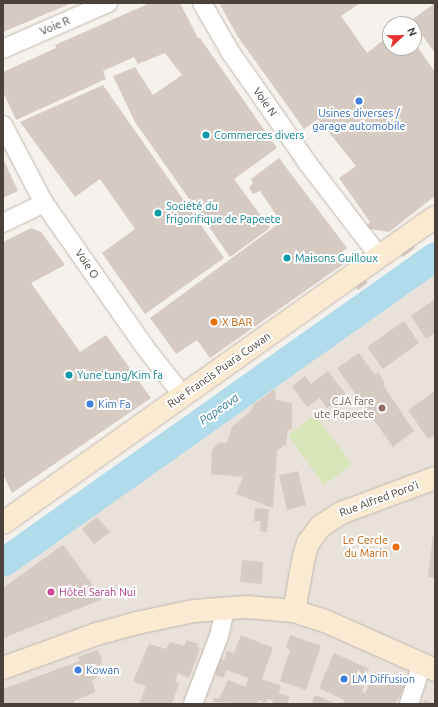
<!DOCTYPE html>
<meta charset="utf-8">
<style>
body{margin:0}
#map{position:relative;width:438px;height:707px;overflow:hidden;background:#f5f1ec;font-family:Ubuntu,sans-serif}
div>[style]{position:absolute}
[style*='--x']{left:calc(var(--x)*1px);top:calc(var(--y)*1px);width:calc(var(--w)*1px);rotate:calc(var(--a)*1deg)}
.residential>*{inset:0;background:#e8e2db}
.green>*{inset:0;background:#d7e5b9}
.river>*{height:29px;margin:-14.5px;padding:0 14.5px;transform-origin:14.5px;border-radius:14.5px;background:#afdbeb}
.building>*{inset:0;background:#d6cbc3}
.roads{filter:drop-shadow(0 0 1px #c0b7af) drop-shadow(0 0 1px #c0b7af)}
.street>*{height:18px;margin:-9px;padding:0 9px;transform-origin:9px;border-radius:9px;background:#fff}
.secondary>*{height:22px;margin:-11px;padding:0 11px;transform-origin:11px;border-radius:11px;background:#faead1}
.dots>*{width:11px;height:11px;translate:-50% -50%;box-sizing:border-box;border:2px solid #fff;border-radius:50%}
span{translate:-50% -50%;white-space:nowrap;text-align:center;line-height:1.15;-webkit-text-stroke:4px #fff;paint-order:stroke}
.street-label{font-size:11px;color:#49413a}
.shop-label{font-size:11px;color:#366cbe}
.left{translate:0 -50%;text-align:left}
.culture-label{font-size:11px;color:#0d838f}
.food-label{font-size:11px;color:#c56008}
.right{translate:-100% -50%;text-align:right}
.education-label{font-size:11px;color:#785e54}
.hotel-label{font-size:11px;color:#b23c85}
.water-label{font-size:12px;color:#357a96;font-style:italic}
.frame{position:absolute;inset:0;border:4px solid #49413a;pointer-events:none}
.north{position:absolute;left:382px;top:16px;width:40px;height:40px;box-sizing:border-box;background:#fff;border:1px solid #b6b3b0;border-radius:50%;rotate:68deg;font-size:11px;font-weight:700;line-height:16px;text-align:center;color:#49413a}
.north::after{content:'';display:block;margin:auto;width:14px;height:18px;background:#e83230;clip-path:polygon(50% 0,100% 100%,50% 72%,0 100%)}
</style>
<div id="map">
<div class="residential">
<i style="clip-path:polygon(435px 256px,435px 704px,3px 704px,3px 562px)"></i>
</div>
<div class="green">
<i style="clip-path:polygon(315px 415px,352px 464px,324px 485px,288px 435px)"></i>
</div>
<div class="river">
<i style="--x:3;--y:562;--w:529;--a:-35.31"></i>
</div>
<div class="building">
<i style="clip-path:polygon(3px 3px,72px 3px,3px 32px)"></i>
<i style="clip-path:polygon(150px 3px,180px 3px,198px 38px,200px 38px,277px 148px,234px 179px,270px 228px,230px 257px,135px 122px,113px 76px,135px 67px,153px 95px,182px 75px,165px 53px,138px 64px,134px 57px,103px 71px,106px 79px,16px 120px,3px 92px,3px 72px,56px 48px,55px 45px)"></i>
<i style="clip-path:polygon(219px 3px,360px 3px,341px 16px,367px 53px,390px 35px,390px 48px,414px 48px,414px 42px,435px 72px,435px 196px,389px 232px,370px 229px,367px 225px,370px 222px,339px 178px,356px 166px,318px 119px,304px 129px,238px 37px)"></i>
<i style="clip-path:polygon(435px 3px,435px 53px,419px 31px,414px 35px,414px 24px,406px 24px)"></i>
<i style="clip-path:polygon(103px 85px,224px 258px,145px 314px,102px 253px,135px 229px,100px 179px,75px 197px,20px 122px)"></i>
<i style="clip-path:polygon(279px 158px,347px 248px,339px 254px,345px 263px,210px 358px,197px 340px,176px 354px,150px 318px,281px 222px,260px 191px,253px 194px,249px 187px,253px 183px,251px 179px)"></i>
<i style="clip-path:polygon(4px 161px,18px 191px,3px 198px,3px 162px)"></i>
<i style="clip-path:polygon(31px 228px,41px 232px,65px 265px,31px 283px,80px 352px,106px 335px,151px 398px,12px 493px,3px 474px,3px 242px)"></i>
<i style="clip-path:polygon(411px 243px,415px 248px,403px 257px,399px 251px)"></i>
<i style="clip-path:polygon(363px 277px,368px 283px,358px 290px,354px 284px)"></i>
<i style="clip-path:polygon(435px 299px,435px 333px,426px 339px,411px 316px)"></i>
<i style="clip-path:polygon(404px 321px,419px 343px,383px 369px,367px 347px)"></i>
<i style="clip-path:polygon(359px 353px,375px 375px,378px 372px,385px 383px,383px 385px,414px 431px,393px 447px,337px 368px)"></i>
<i style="clip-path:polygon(328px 371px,346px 394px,327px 408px,320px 398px,307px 407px,292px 386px,305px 376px,311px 384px)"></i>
<i style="clip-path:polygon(275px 389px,276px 400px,292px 403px,292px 429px,288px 430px,286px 444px,277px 451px,273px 508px,236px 494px,243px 477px,211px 474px,212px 450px,218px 443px,227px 442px,232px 427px,250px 412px,254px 404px)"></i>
<i style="clip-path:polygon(435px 391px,435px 435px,428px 439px,408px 410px)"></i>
<i style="clip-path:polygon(298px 471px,306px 505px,287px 510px,279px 475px)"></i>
<i style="clip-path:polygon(255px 508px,269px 509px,267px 532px,260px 531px,261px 521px,254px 521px)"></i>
<i style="clip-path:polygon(97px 517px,110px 532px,94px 544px,82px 529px)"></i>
<i style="clip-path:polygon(433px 536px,435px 537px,435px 578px,428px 577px)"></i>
<i style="clip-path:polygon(63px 545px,101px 596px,101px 600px,3px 638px,3px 588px)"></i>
<i style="clip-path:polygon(242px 560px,263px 562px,262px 584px,240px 582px)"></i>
<i style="clip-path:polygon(241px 635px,273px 648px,262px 679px,281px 686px,279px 693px,290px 697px,287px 704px,272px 704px,273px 700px,268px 699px,265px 703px,258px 700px,256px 704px,212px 702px,214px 698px,219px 699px,228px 680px,246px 687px,248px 678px,227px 670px,223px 678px,210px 672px,217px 658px,224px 660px,227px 651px,234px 653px)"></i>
<i style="clip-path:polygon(290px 635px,321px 646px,306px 690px,280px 681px,290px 650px,286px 648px)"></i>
<i style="clip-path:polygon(187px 640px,198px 644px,197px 647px,200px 648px,189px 678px,178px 673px,175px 682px,179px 683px,172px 704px,139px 704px,146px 686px,133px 681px,149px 644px,166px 649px,170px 642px,184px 646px)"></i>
<i style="clip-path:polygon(98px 650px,102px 660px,97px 678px,92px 680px,95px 692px,74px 701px,74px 704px,3px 704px,3px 689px,80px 661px,78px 657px)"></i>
<i style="clip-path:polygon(334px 653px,369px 669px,362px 692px,365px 693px,375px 672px,405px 686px,395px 704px,343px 704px,344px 700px,319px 688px)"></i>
<i style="clip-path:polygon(315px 695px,337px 704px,311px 704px)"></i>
<i style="clip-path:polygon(425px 700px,435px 704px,423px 704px)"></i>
</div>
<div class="roads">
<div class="street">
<i style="--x:202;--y:3;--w:58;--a:59.9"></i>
<i style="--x:231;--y:53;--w:136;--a:55.1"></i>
<i style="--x:309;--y:165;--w:113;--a:52.5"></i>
<i style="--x:3;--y:49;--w:115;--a:-23.7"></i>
<i style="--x:3;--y:125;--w:88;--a:62.3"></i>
<i style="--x:44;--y:203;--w:174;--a:55"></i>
<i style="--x:144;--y:346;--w:63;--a:52"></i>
<i style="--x:3;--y:223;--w:46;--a:-26"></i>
<i style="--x:193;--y:704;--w:73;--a:-69.1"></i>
<i style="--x:219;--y:636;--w:28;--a:-77"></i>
<i style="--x:409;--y:704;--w:42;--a:-72"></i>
</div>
<div class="secondary">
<i style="--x:3;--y:523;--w:529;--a:-35.31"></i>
<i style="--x:294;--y:611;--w:56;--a:-79.7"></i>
<i style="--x:304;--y:556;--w:14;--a:-73"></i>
<i style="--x:308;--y:543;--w:21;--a:-53"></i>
<i style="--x:321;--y:526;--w:24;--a:-33"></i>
<i style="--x:341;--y:513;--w:100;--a:-20.4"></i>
<i style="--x:3;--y:668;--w:100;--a:-19.9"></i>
<i style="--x:97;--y:634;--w:41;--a:-15.4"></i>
<i style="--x:137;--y:623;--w:58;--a:-11.9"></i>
<i style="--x:194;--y:611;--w:52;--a:-4.4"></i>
<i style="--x:246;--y:607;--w:48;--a:4.8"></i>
<i style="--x:294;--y:611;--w:33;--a:18"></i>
<i style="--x:325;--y:621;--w:120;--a:24"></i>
</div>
</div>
<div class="dots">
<i style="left:359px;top:101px;background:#3f7fe0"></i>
<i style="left:206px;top:135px;background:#0f9aa8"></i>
<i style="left:158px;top:213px;background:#0f9aa8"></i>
<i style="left:287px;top:258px;background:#0f9aa8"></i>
<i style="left:214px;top:322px;background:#e8710a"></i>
<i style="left:69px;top:375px;background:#0f9aa8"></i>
<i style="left:90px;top:404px;background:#3f7fe0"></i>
<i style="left:382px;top:408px;background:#8d6e63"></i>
<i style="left:396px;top:547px;background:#e8710a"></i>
<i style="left:51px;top:592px;background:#d1479c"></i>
<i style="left:78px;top:670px;background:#3f7fe0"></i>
<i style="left:344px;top:679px;background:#3f7fe0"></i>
</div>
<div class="street-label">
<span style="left:55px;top:26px;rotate:-23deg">Voie R</span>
<span style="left:265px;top:102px;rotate:55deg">Voie N</span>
<span style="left:87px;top:264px;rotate:56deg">Voie O</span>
<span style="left:219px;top:370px;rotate:-35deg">Rue Francis Puara Cowan</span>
<span style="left:379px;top:499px;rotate:-20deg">Rue Alfred Poro'i</span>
</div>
<div class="shop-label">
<span style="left:359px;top:120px">Usines diverses /<br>garage automobile</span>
<span class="left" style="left:98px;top:404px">Kim Fa</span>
<span class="left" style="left:86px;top:670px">Kowan</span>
<span class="left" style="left:352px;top:679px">LM Diffusion</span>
</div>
<div class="culture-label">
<span class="left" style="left:214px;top:135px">Commerces divers</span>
<span class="left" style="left:166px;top:213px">Société du<br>frigorifique de Papeete</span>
<span class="left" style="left:295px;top:258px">Maisons Guilloux</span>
<span class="left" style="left:77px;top:375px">Yune tung/Kim fa</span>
</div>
<div class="food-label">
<span class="left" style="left:222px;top:322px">X BAR</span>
<span class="right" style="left:388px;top:547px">Le Cercle<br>du Marin</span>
</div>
<div class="education-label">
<span class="right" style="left:374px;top:408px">CJA fare<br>ute Papeete</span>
</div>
<div class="hotel-label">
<span class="left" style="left:59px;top:592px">Hôtel Sarah Nui</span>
</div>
<div class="water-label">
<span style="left:219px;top:409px;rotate:-35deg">Papeava</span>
</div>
<div class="frame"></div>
<div class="north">N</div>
</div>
